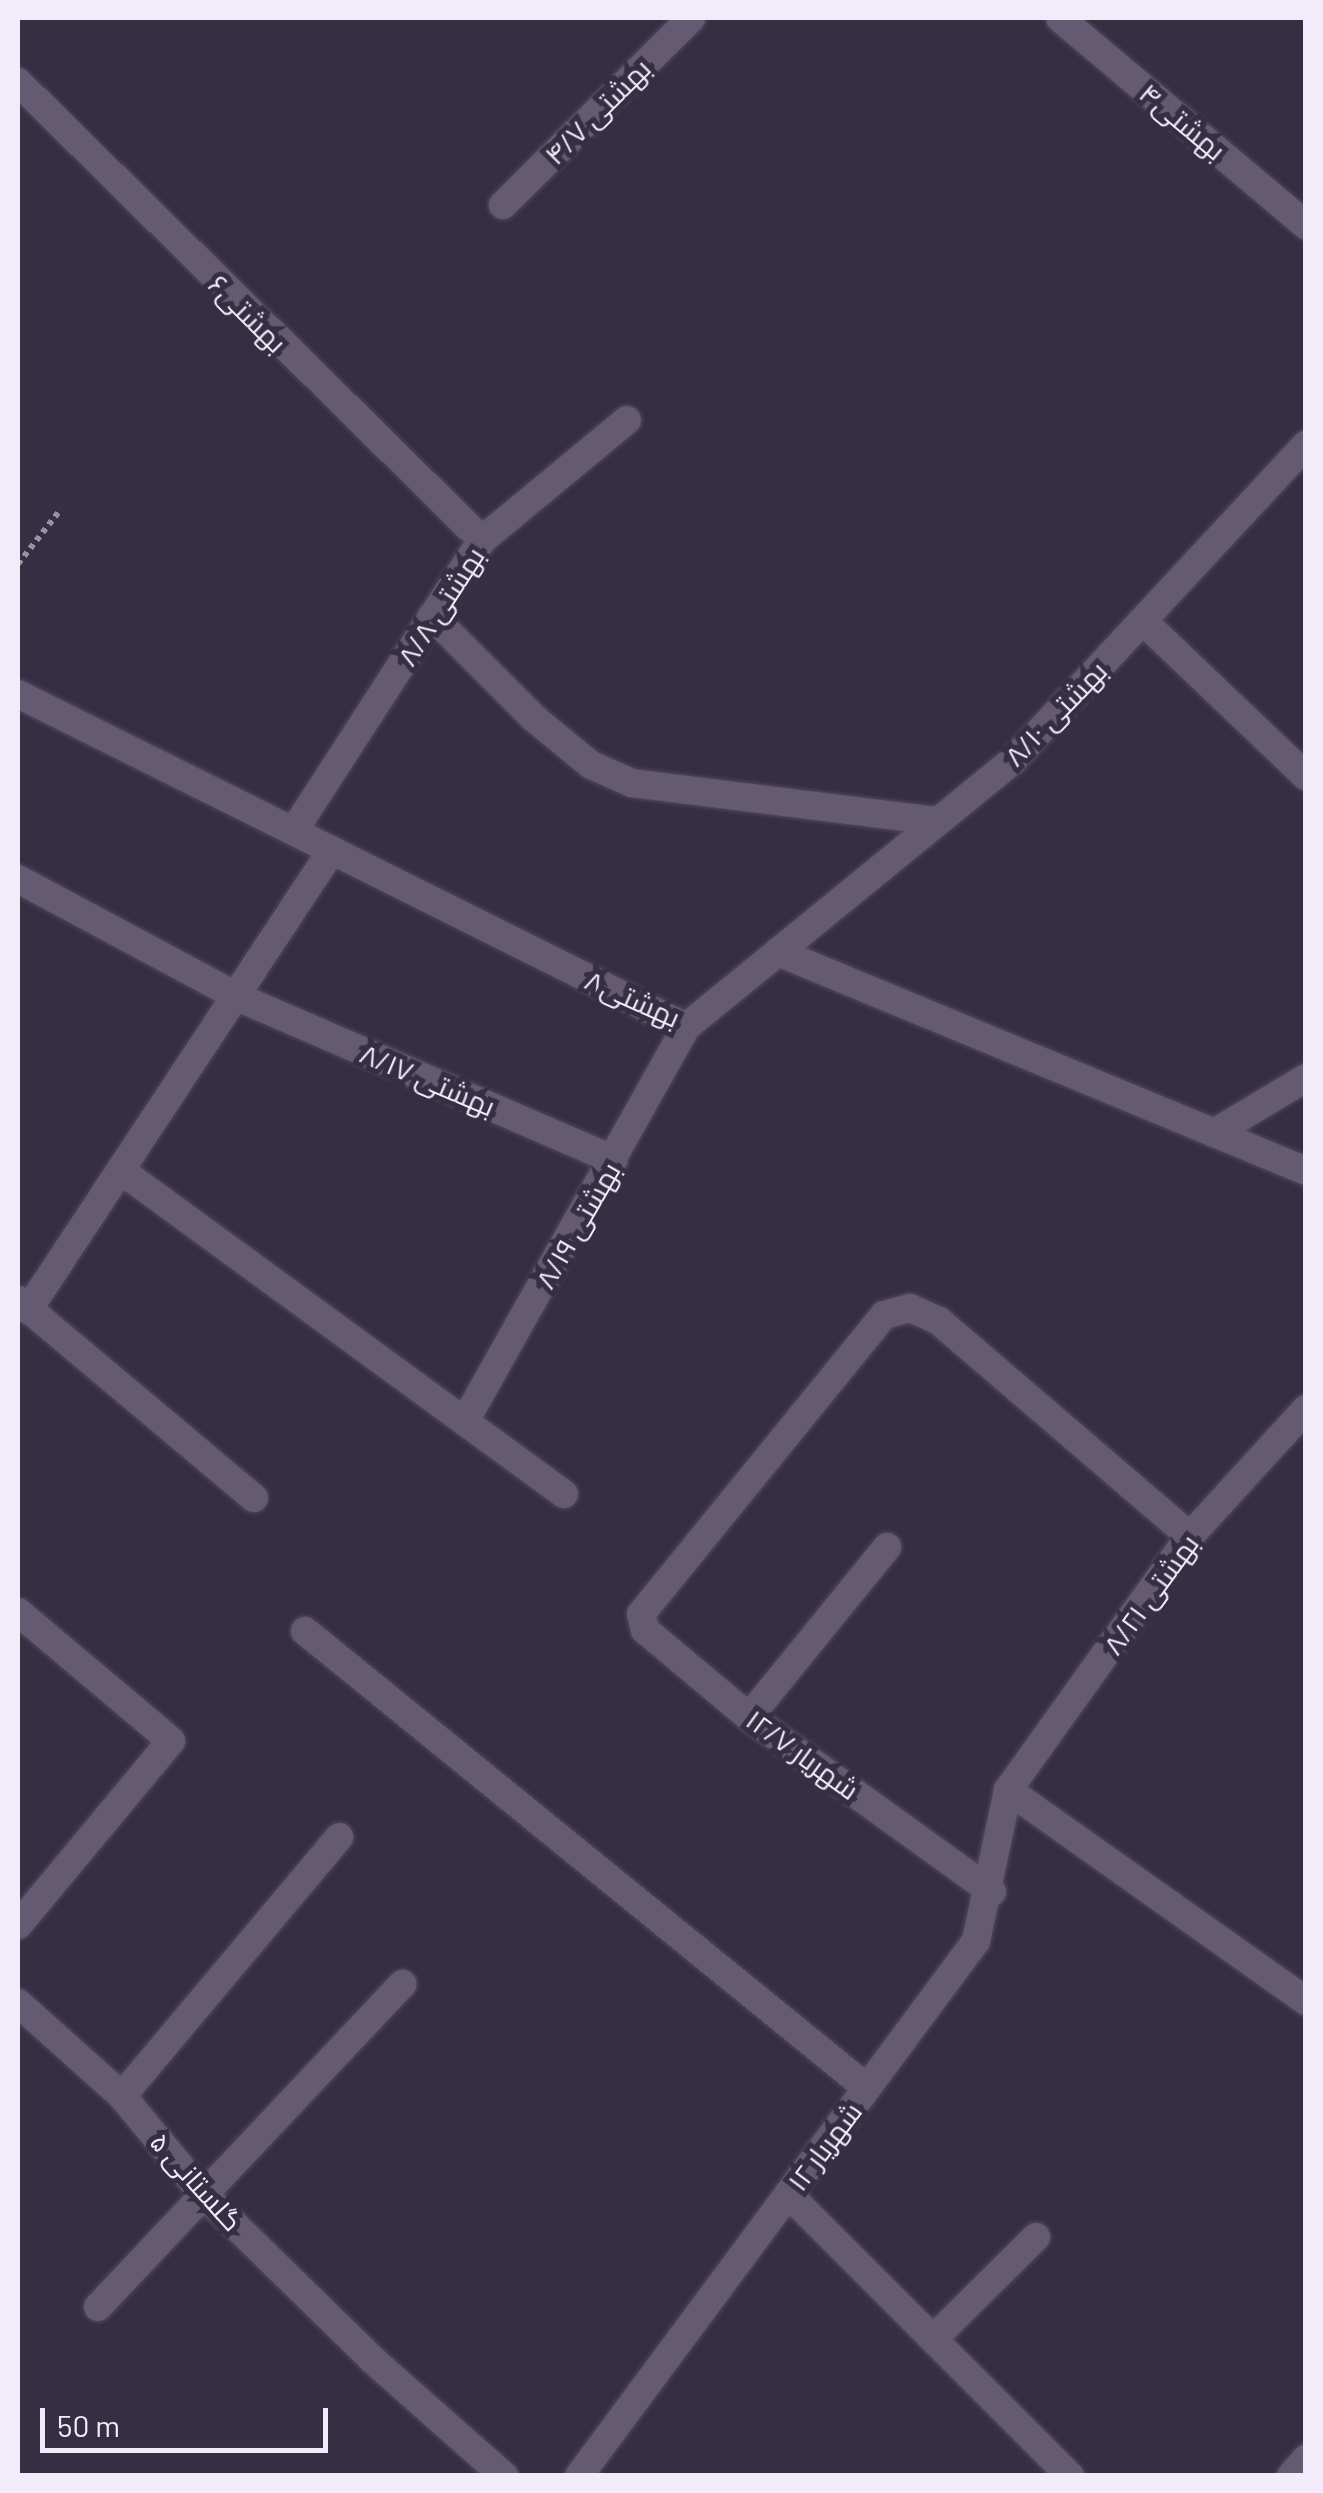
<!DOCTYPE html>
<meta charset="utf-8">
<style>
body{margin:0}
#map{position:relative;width:1323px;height:2493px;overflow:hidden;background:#362e43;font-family:Barlow,Cairo,sans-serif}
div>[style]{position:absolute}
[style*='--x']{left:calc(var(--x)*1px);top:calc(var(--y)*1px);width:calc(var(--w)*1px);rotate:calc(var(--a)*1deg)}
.path>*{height:6px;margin-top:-3px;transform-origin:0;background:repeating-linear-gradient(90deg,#9992a4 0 5px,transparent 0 10px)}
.roads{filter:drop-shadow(0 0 2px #51495b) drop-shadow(0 0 2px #51495b)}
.minor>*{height:28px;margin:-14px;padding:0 14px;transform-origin:14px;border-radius:14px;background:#645b73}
span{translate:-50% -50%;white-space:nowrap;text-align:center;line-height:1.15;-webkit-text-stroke:10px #362e43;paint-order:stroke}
.street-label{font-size:28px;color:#f1ebfa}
.frame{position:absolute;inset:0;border:20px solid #f1ebfa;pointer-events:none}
.scale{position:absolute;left:40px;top:2408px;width:288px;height:45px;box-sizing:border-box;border:5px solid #f1ebfa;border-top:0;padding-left:12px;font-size:30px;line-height:35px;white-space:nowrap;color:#f1ebfa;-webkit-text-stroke:8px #362e43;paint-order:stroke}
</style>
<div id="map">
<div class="path">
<i style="--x:18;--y:564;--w:70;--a:-52"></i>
</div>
<div class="roads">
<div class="minor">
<i style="--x:1060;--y:18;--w:322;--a:40.1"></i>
<i style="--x:18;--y:82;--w:652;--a:44.63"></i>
<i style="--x:503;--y:205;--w:265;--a:-44.8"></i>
<i style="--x:432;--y:616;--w:146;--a:45"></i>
<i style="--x:535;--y:719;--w:72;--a:39.4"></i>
<i style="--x:591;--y:765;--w:45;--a:23.7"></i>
<i style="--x:632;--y:783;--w:308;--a:7.1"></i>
<i style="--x:1143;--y:621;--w:225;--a:43.6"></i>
<i style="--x:18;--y:694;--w:746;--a:26.5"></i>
<i style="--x:686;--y:1027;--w:119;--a:-39.2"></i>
<i style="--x:778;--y:952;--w:572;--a:22.53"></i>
<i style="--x:295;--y:829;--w:344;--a:-57.1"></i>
<i style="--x:482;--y:540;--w:188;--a:-39.6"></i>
<i style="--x:18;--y:879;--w:254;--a:28.2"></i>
<i style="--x:242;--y:999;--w:405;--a:23.4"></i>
<i style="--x:778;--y:952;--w:303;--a:-39.2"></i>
<i style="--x:1013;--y:760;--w:430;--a:-47.1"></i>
<i style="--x:1214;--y:1133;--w:107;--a:-30.9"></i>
<i style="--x:123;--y:1172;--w:546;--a:36.14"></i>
<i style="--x:18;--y:1300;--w:308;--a:40"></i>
<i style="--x:28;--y:1310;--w:551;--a:-56.54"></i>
<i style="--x:465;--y:1421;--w:452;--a:-60.7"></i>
<i style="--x:18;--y:1612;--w:200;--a:40.1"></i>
<i style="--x:171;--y:1741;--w:239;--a:129.7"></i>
<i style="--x:305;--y:1631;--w:724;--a:39.12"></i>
<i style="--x:749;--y:1717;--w:219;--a:-50.9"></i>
<i style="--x:1008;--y:1790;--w:365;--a:35.3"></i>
<i style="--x:992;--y:1892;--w:299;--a:-144.2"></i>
<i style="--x:749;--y:1717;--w:136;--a:-140.1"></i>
<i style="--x:645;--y:1630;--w:16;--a:-104"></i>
<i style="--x:641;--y:1614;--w:385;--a:-50.9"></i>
<i style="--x:884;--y:1315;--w:27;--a:-15"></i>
<i style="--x:910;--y:1308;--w:32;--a:24"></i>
<i style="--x:939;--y:1321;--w:330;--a:40.6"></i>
<i style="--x:18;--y:2003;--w:140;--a:41.8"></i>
<i style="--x:122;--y:2096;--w:127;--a:50.4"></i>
<i style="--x:203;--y:2194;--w:239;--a:44.3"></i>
<i style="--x:374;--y:2361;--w:174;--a:41.5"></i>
<i style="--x:122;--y:2096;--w:338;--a:-50"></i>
<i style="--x:788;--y:2194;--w:399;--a:45"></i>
<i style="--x:98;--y:2307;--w:444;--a:-46.7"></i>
<i style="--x:933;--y:2339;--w:145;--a:-44.7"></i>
<i style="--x:579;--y:2476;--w:666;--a:-53.42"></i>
<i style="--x:976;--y:1941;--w:154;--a:-78"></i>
<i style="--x:1008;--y:1790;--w:312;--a:-54.4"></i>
<i style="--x:1190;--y:1536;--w:172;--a:-47.6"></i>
<i style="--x:1291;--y:2476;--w:23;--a:-49"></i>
</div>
</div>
<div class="street-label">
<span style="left:597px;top:111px;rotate:-45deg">بهشتی ۴/۷</span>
<span style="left:1183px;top:121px;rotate:40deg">بهشتی۴</span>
<span style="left:248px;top:313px;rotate:45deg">بهشتی۶</span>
<span style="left:440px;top:606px;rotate:-57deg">بهشتی ۸/۸</span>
<span style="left:1055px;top:713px;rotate:-46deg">بهشتی ۸/۱۰</span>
<span style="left:633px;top:998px;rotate:24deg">بهشتی۸</span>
<span style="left:428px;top:1079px;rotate:23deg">بهشتی ۸/۱۷</span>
<span style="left:577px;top:1225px;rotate:-60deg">بهشتی ۸/۱۹</span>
<span style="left:1150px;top:1594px;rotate:-54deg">بهشتی ۸/۲۱</span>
<span style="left:803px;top:1754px;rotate:36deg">شهریار ۱۲/۷</span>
<span style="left:824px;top:2146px;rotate:-53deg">شهریار ۱۲</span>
<span style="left:197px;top:2181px;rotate:48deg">گلستانی ۵</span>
</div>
<div class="frame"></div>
<div class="scale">50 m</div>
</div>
